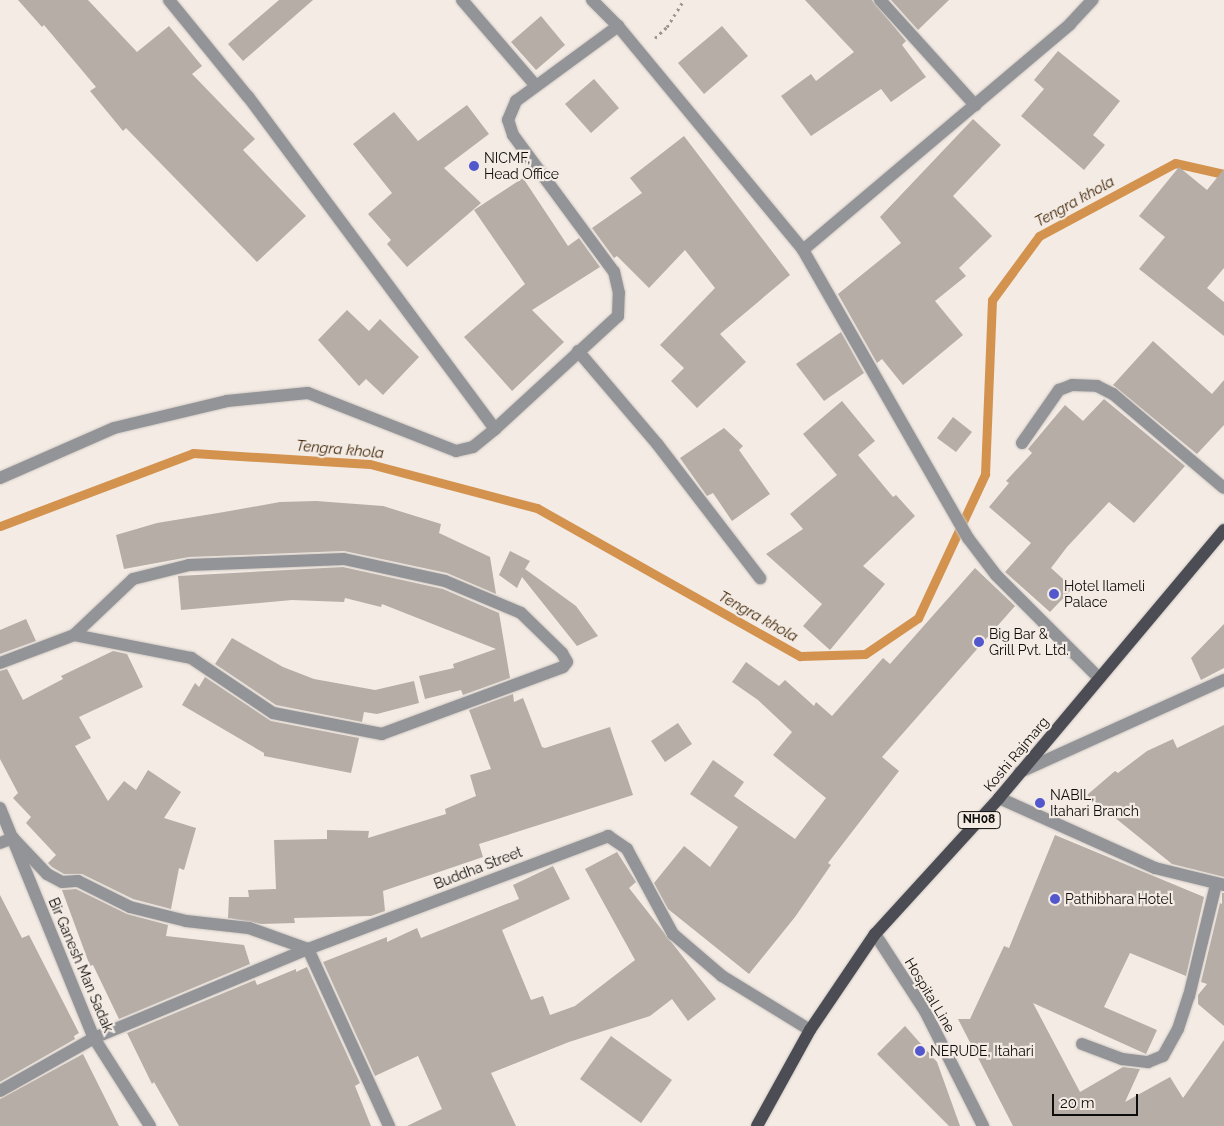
<!DOCTYPE html>
<style>
body{margin:0}
#map{position:relative;width:1224px;height:1126px;overflow:hidden;background:#f3ebe4;font-family:Raleway,sans-serif}
div>[style]{position:absolute}
[style*='--x']{left:calc(var(--x)*1px);top:calc(var(--y)*1px);width:calc(var(--w)*1px);rotate:calc(var(--a)*1deg)}
.stream>*{height:9px;margin:-4.5px;padding:0 4.5px;transform-origin:4.5px;border-radius:4.5px;background:#d3934f}
.building>*{inset:0;background:#b5ada6}
.path>*{height:3px;margin-top:-1.5px;transform-origin:0;background:repeating-linear-gradient(90deg,#9b9691 0 2.5px,transparent 0 6.5px)}
.roads{filter:drop-shadow(0 0 1px #cfc7c1) drop-shadow(0 0 1px #cfc7c1)}
.minor>*{height:12px;margin:-6px;padding:0 6px;transform-origin:6px;border-radius:6px;background:#939498}
.major>*{height:12px;margin:-6px;padding:0 6px;transform-origin:6px;border-radius:6px;background:#4c4d54}
.dots>*{width:14px;height:14px;translate:-50% -50%;box-sizing:border-box;border:2px solid #f3ebe4;border-radius:50%}
span{translate:-50% -50%;white-space:nowrap;text-align:center;line-height:1.15;-webkit-text-stroke:4.5px #f3ebe4;paint-order:stroke}
.shield-label span{padding:1px 4px;background:#f3ebe4;border:1px solid;border-radius:4px;-webkit-text-stroke-width:0}
.shield-label{font-size:12px;color:#0f0d0b;font-weight:700}
.poi-label{font-size:14px;color:#0f0d0b}
.left{translate:0 -50%;text-align:left}
.street-label{font-size:14px;color:#0f0d0b}
.water-label{font-size:15px;color:#402607;font-style:italic}
.scale{position:absolute;left:1052px;top:1094px;width:86px;height:22px;box-sizing:border-box;border:2px solid #0f0d0b;border-top:0;padding-left:6px;font-size:15px;line-height:18px;white-space:nowrap;color:#0f0d0b;-webkit-text-stroke:4px #f3ebe4;paint-order:stroke}
</style>
<div id="map">
<div class="stream">
<i style="--x:0;--y:526;--w:206;--a:-20.7"></i>
<i style="--x:193;--y:453;--w:177;--a:3.6"></i>
<i style="--x:370;--y:464;--w:173;--a:14.8"></i>
<i style="--x:537;--y:508;--w:302;--a:29.4"></i>
<i style="--x:800;--y:656;--w:65;--a:-1.8"></i>
<i style="--x:865;--y:654;--w:64;--a:-34.2"></i>
<i style="--x:918;--y:618;--w:159;--a:-65"></i>
<i style="--x:985;--y:474;--w:174;--a:-87.7"></i>
<i style="--x:992;--y:300;--w:79;--a:-53.7"></i>
<i style="--x:1039;--y:236;--w:154;--a:-28.2"></i>
<i style="--x:1175;--y:163;--w:50;--a:12.7"></i>
</div>
<div class="building">
<i style="clip-path:polygon(18px 0,88px 0,137px 52px,169px 26px,202px 66px,192px 74px,255px 139px,243px 150px,306px 216px,257px 262px,126px 128px,123px 131px,90px 91px,96px 87px,44px 25px,42px 27px)"></i>
<i style="clip-path:polygon(279px 0,313px 0,243px 61px,228px 44px)"></i>
<i style="clip-path:polygon(805px 0,872px 0,906px 41px,902px 45px,926px 77px,891px 102px,881px 89px,811px 136px,781px 96px,811px 74px,816px 81px,854px 52px)"></i>
<i style="clip-path:polygon(891px 0,949px 0,918px 30px)"></i>
<i style="clip-path:polygon(541px 16px,565px 45px,536px 70px,511px 42px)"></i>
<i style="clip-path:polygon(722px 26px,748px 56px,704px 94px,678px 63px)"></i>
<i style="clip-path:polygon(1058px 51px,1120px 101px,1093px 135px,1105px 145px,1084px 170px,1021px 116px,1044px 89px,1034px 80px)"></i>
<i style="clip-path:polygon(594px 79px,619px 108px,591px 133px,565px 104px)"></i>
<i style="clip-path:polygon(467px 105px,489px 134px,444px 168px,481px 203px,407px 267px,387px 244px,391px 240px,368px 214px,392px 193px,353px 144px,394px 112px,418px 141px)"></i>
<i style="clip-path:polygon(973px 119px,1001px 145px,953px 196px,992px 236px,959px 268px,966px 276px,935px 301px,963px 335px,903px 385px,882px 359px,877px 363px,838px 294px,901px 243px,880px 217px)"></i>
<i style="clip-path:polygon(684px 136px,790px 275px,720px 334px,746px 362px,697px 408px,671px 381px,684px 368px,660px 345px,715px 288px,685px 250px,649px 288px,617px 256px,614px 258px,592px 228px,642px 193px,630px 178px)"></i>
<i style="clip-path:polygon(1179px 167px,1207px 190px,1224px 169px,1224px 268px,1207px 288px,1224px 302px,1224px 336px,1139px 269px,1165px 237px,1139px 216px)"></i>
<i style="clip-path:polygon(523px 178px,568px 246px,579px 238px,600px 267px,532px 310px,564px 342px,512px 391px,464px 337px,525px 284px,474px 210px)"></i>
<i style="clip-path:polygon(347px 310px,369px 331px,380px 319px,419px 357px,383px 395px,366px 379px,359px 386px,318px 340px)"></i>
<i style="clip-path:polygon(841px 332px,864px 373px,824px 401px,796px 364px)"></i>
<i style="clip-path:polygon(1153px 341px,1212px 394px,1224px 380px,1224px 425px,1197px 454px,1113px 385px)"></i>
<i style="clip-path:polygon(1104px 399px,1185px 466px,1134px 523px,1109px 502px,1067px 547px,1051px 568px,1073px 588px,1050px 612px,1005px 572px,1031px 543px,989px 507px,1009px 483px,1006px 481px,1032px 453px,1028px 449px,1065px 405px,1083px 421px)"></i>
<i style="clip-path:polygon(842px 401px,875px 441px,858px 455px,893px 497px,896px 495px,915px 516px,863px 566px,885px 584px,830px 650px,803px 626px,822px 604px,766px 554px,803px 529px,790px 514px,837px 475px,803px 434px)"></i>
<i style="clip-path:polygon(953px 417px,972px 432px,956px 452px,937px 438px)"></i>
<i style="clip-path:polygon(724px 428px,743px 446px,739px 450px,770px 494px,732px 521px,713px 493px,707px 496px,680px 458px)"></i>
<i style="clip-path:polygon(316px 501px,383px 506px,441px 524px,439px 533px,490px 557px,496px 594px,447px 573px,344px 551px,189px 557px,124px 569px,116px 535px,157px 523px,224px 512px,280px 502px)"></i>
<i style="clip-path:polygon(510px 551px,530px 561px,525px 569px,576px 606px,598px 636px,577px 646px,522px 577px,517px 588px,499px 575px)"></i>
<i style="clip-path:polygon(343px 567px,443px 589px,499px 613px,510px 678px,463px 695px,461px 690px,425px 699px,419px 676px,454px 668px,453px 664px,496px 649px,382px 604px,381px 607px,345px 598px,344px 602px,292px 600px,181px 610px,178px 576px)"></i>
<i style="clip-path:polygon(975px 568px,1015px 606px,882px 757px,899px 771px,828px 863px,831px 865px,795px 917px,749px 974px,668px 909px,654px 883px,684px 846px,710px 867px,738px 827px,690px 794px,713px 760px,744px 782px,734px 796px,795px 839px,826px 798px,773px 755px,792px 732px,758px 700px,732px 682px,746px 662px,779px 686px,785px 680px,814px 706px,816px 702px,832px 716px,883px 658px,890px 664px)"></i>
<i style="clip-path:polygon(26px 619px,36px 641px,0 654px,0 630px)"></i>
<i style="clip-path:polygon(1224px 624px,1224px 668px,1201px 680px,1191px 658px)"></i>
<i style="clip-path:polygon(232px 638px,283px 667px,314px 679px,375px 690px,414px 681px,419px 703px,377px 714px,364px 712px,362px 722px,276px 705px,215px 664px)"></i>
<i style="clip-path:polygon(113px 651px,127px 654px,143px 687px,79px 717px,91px 738px,75px 746px,108px 801px,124px 781px,136px 790px,148px 770px,181px 792px,164px 818px,196px 828px,184px 870px,179px 868px,171px 909px,133px 899px,82px 874px,64px 874px,52px 867px,48px 863px,56px 855px,26px 823px,31px 817px,13px 798px,18px 793px,0 759px,0 671px,7px 669px,23px 700px,63px 679px,61px 676px)"></i>
<i style="clip-path:polygon(205px 677px,271px 721px,359px 738px,351px 773px,264px 756px,264px 753px,182px 705px,195px 683px,199px 687px)"></i>
<i style="clip-path:polygon(513px 694px,514px 702px,523px 698px,542px 747px,545px 748px,610px 727px,633px 795px,479px 844px,483px 857px,383px 891px,385px 911px,371px 916px,294px 918px,295px 923px,261px 924px,228px 918px,229px 897px,249px 897px,248px 890px,276px 889px,274px 840px,327px 839px,327px 830px,369px 831px,368px 838px,446px 814px,445px 809px,476px 796px,470px 775px,491px 769px,469px 710px)"></i>
<i style="clip-path:polygon(678px 723px,692px 744px,665px 762px,651px 741px)"></i>
<i style="clip-path:polygon(1224px 725px,1224px 877px,1172px 864px,1087px 795px,1115px 771px,1118px 773px,1147px 751px,1173px 739px,1177px 748px)"></i>
<i style="clip-path:polygon(1055px 835px,1204px 897px,1186px 976px,1130px 953px,1104px 1007px,1157px 1030px,1146px 1054px,1033px 1003px,1080px 1092px,1123px 1067px,1140px 1069px,1125px 1102px,1170px 1077px,1183px 1098px,1224px 1040px,1224px 1126px,1013px 1126px,958px 1019px,970px 1019px,1004px 946px,1009px 948px)"></i>
<i style="clip-path:polygon(617px 852px,636px 882px,629px 888px,716px 999px,688px 1021px,672px 999px,650px 1016px,569px 1042px,491px 1073px,516px 1126px,407px 1126px,442px 1109px,418px 1056px,375px 1076px,323px 962px,387px 937px,387px 942px,417px 928px,421px 938px,519px 899px,513px 885px,553px 866px,570px 899px,502px 930px,531px 1000px,543px 996px,550px 1015px,575px 1006px,635px 960px,585px 869px)"></i>
<i style="clip-path:polygon(76px 889px,127px 914px,168px 925px,166px 936px,244px 945px,250px 964px,119px 1019px,93px 965px,90px 966px,62px 890px)"></i>
<i style="clip-path:polygon(1222px 893px,1224px 893px,1224px 1026px,1198px 1004px,1198px 995px,1207px 984px,1201px 982px,1220px 903px,1222px 904px)"></i>
<i style="clip-path:polygon(0 895px,22px 938px,29px 935px,79px 1033px,74px 1036px,75px 1039px,0 1082px)"></i>
<i style="clip-path:polygon(307px 967px,360px 1083px,355px 1086px,371px 1126px,179px 1126px,154px 1082px,152px 1084px,127px 1033px,255px 980px,257px 985px,296px 969px,296px 972px)"></i>
<i style="clip-path:polygon(905px 1026px,937px 1062px,960px 1126px,949px 1126px,877px 1054px)"></i>
<i style="clip-path:polygon(611px 1036px,672px 1080px,641px 1123px,580px 1079px)"></i>
<i style="clip-path:polygon(83px 1054px,119px 1126px,0 1126px,0 1099px)"></i>
</div>
<div class="path">
<i style="--x:655;--y:38;--w:16;--a:-43"></i>
<i style="--x:667;--y:27;--w:32;--a:-58"></i>
</div>
<div class="roads">
<div class="minor">
<i style="--x:462;--y:0;--w:113;--a:49.3"></i>
<i style="--x:592;--y:0;--w:37;--a:45"></i>
<i style="--x:880;--y:0;--w:142;--a:47.9"></i>
<i style="--x:803;--y:250;--w:332;--a:60.2"></i>
<i style="--x:968;--y:538;--w:46;--a:52.9"></i>
<i style="--x:996;--y:575;--w:146;--a:45"></i>
<i style="--x:578;--y:351;--w:123;--a:49.6"></i>
<i style="--x:658;--y:445;--w:168;--a:52.5"></i>
<i style="--x:495;--y:429;--w:167;--a:-42.6"></i>
<i style="--x:618;--y:316;--w:23;--a:-88"></i>
<i style="--x:619;--y:293;--w:22;--a:-103"></i>
<i style="--x:614;--y:272;--w:170;--a:-126.4"></i>
<i style="--x:513;--y:135;--w:16;--a:-108"></i>
<i style="--x:508;--y:120;--w:21;--a:-67"></i>
<i style="--x:516;--y:101;--w:127;--a:-36.3"></i>
<i style="--x:618;--y:26;--w:291;--a:50.4"></i>
<i style="--x:803;--y:250;--w:350;--a:-40.2"></i>
<i style="--x:1070;--y:24;--w:33;--a:-47"></i>
<i style="--x:1022;--y:443;--w:65;--a:-55.1"></i>
<i style="--x:1059;--y:390;--w:14;--a:-21"></i>
<i style="--x:1072;--y:385;--w:25;--a:2"></i>
<i style="--x:1097;--y:386;--w:18;--a:27"></i>
<i style="--x:1113;--y:394;--w:145;--a:40.3"></i>
<i style="--x:0;--y:478;--w:124;--a:-23.7"></i>
<i style="--x:114;--y:428;--w:116;--a:-13.4"></i>
<i style="--x:227;--y:401;--w:81;--a:-5.6"></i>
<i style="--x:308;--y:393;--w:159;--a:21.4"></i>
<i style="--x:456;--y:451;--w:17;--a:-13"></i>
<i style="--x:473;--y:447;--w:28;--a:-39"></i>
<i style="--x:495;--y:429;--w:414;--a:-126.6"></i>
<i style="--x:248;--y:97;--w:125;--a:-129.2"></i>
<i style="--x:0;--y:663;--w:79;--a:-20.7"></i>
<i style="--x:74;--y:635;--w:81;--a:-43.5"></i>
<i style="--x:133;--y:579;--w:58;--a:-14"></i>
<i style="--x:189;--y:565;--w:155;--a:-2.2"></i>
<i style="--x:344;--y:559;--w:103;--a:12.3"></i>
<i style="--x:445;--y:581;--w:82;--a:22.8"></i>
<i style="--x:521;--y:613;--w:57;--a:44.3"></i>
<i style="--x:562;--y:653;--w:10;--a:61"></i>
<i style="--x:567;--y:662;--w:6;--a:129"></i>
<i style="--x:563;--y:667;--w:193;--a:159.7"></i>
<i style="--x:382;--y:734;--w:111;--a:-169.1"></i>
<i style="--x:273;--y:713;--w:99;--a:-146.1"></i>
<i style="--x:191;--y:658;--w:119;--a:-168.9"></i>
<i style="--x:1020;--y:772;--w:224;--a:-24.3"></i>
<i style="--x:999;--y:798;--w:171;--a:24.2"></i>
<i style="--x:1155;--y:868;--w:71;--a:13.8"></i>
<i style="--x:0;--y:808;--w:248;--a:67.8"></i>
<i style="--x:94;--y:1038;--w:104;--a:57.5"></i>
<i style="--x:0;--y:843;--w:14;--a:-21"></i>
<i style="--x:13;--y:838;--w:50;--a:46.6"></i>
<i style="--x:47;--y:874;--w:17;--a:28"></i>
<i style="--x:62;--y:882;--w:16;--a:-4"></i>
<i style="--x:78;--y:881;--w:58;--a:26.6"></i>
<i style="--x:130;--y:907;--w:58;--a:14"></i>
<i style="--x:186;--y:921;--w:63;--a:6.3"></i>
<i style="--x:249;--y:928;--w:63;--a:19.6"></i>
<i style="--x:308;--y:949;--w:195;--a:65.4"></i>
<i style="--x:875;--y:934;--w:92;--a:57"></i>
<i style="--x:925;--y:1011;--w:129;--a:63.2"></i>
<i style="--x:1082;--y:1044;--w:43;--a:20.6"></i>
<i style="--x:1122;--y:1059;--w:26;--a:7"></i>
<i style="--x:1148;--y:1062;--w:16;--a:-22"></i>
<i style="--x:1163;--y:1056;--w:31;--a:-61"></i>
<i style="--x:1178;--y:1029;--w:35;--a:-72"></i>
<i style="--x:1189;--y:996;--w:115;--a:-76.4"></i>
<i style="--x:0;--y:1091;--w:108;--a:-29.4"></i>
<i style="--x:94;--y:1038;--w:232;--a:-22.6"></i>
<i style="--x:308;--y:949;--w:321;--a:-20.6"></i>
<i style="--x:608;--y:836;--w:23;--a:34"></i>
<i style="--x:627;--y:849;--w:97;--a:61.6"></i>
<i style="--x:673;--y:934;--w:65;--a:40.6"></i>
<i style="--x:722;--y:976;--w:103;--a:31.5"></i>
</div>
<div class="major">
<i style="--x:757;--y:1126;--w:110;--a:-61.1"></i>
<i style="--x:810;--y:1030;--w:116;--a:-55.9"></i>
<i style="--x:875;--y:934;--w:184;--a:-47.6"></i>
<i style="--x:999;--y:798;--w:350;--a:-50"></i>
</div>
</div>
<div class="dots">
<i style="left:474px;top:166px;background:#5357ce"></i>
<i style="left:1054px;top:594px;background:#5357ce"></i>
<i style="left:979px;top:642px;background:#5357ce"></i>
<i style="left:1040px;top:803px;background:#5357ce"></i>
<i style="left:1055px;top:899px;background:#5357ce"></i>
<i style="left:920px;top:1051px;background:#5357ce"></i>
</div>
<div class="shield-label">
<span style="left:979px;top:820px">NH08</span>
</div>
<div class="poi-label">
<span class="left" style="left:484px;top:166px">NICMF,<br>Head Office</span>
<span class="left" style="left:1064px;top:594px">Hotel Ilameli<br>Palace</span>
<span class="left" style="left:989px;top:642px">Big Bar &amp;<br>Grill Pvt. Ltd.</span>
<span class="left" style="left:1050px;top:803px">NABIL,<br>Itahari Branch</span>
<span class="left" style="left:1065px;top:899px">Pathibhara Hotel</span>
<span class="left" style="left:930px;top:1051px">NERUDE, Itahari</span>
</div>
<div class="street-label">
<span style="left:1016px;top:754px;rotate:-50deg">Koshi Rajmarg</span>
<span style="left:478px;top:868px;rotate:-21deg">Buddha Street</span>
<span style="left:81px;top:965px;rotate:67deg">Bir Ganesh Man Sadak</span>
<span style="left:930px;top:995px;rotate:59deg">Hospital Line</span>
</div>
<div class="water-label">
<span style="left:1075px;top:202px;rotate:-29deg">Tengra khola</span>
<span style="left:340px;top:450px;rotate:5deg">Tengra khola</span>
<span style="left:758px;top:617px;rotate:29deg">Tengra khola</span>
</div>
<div class="scale">20 m</div>
</div>
